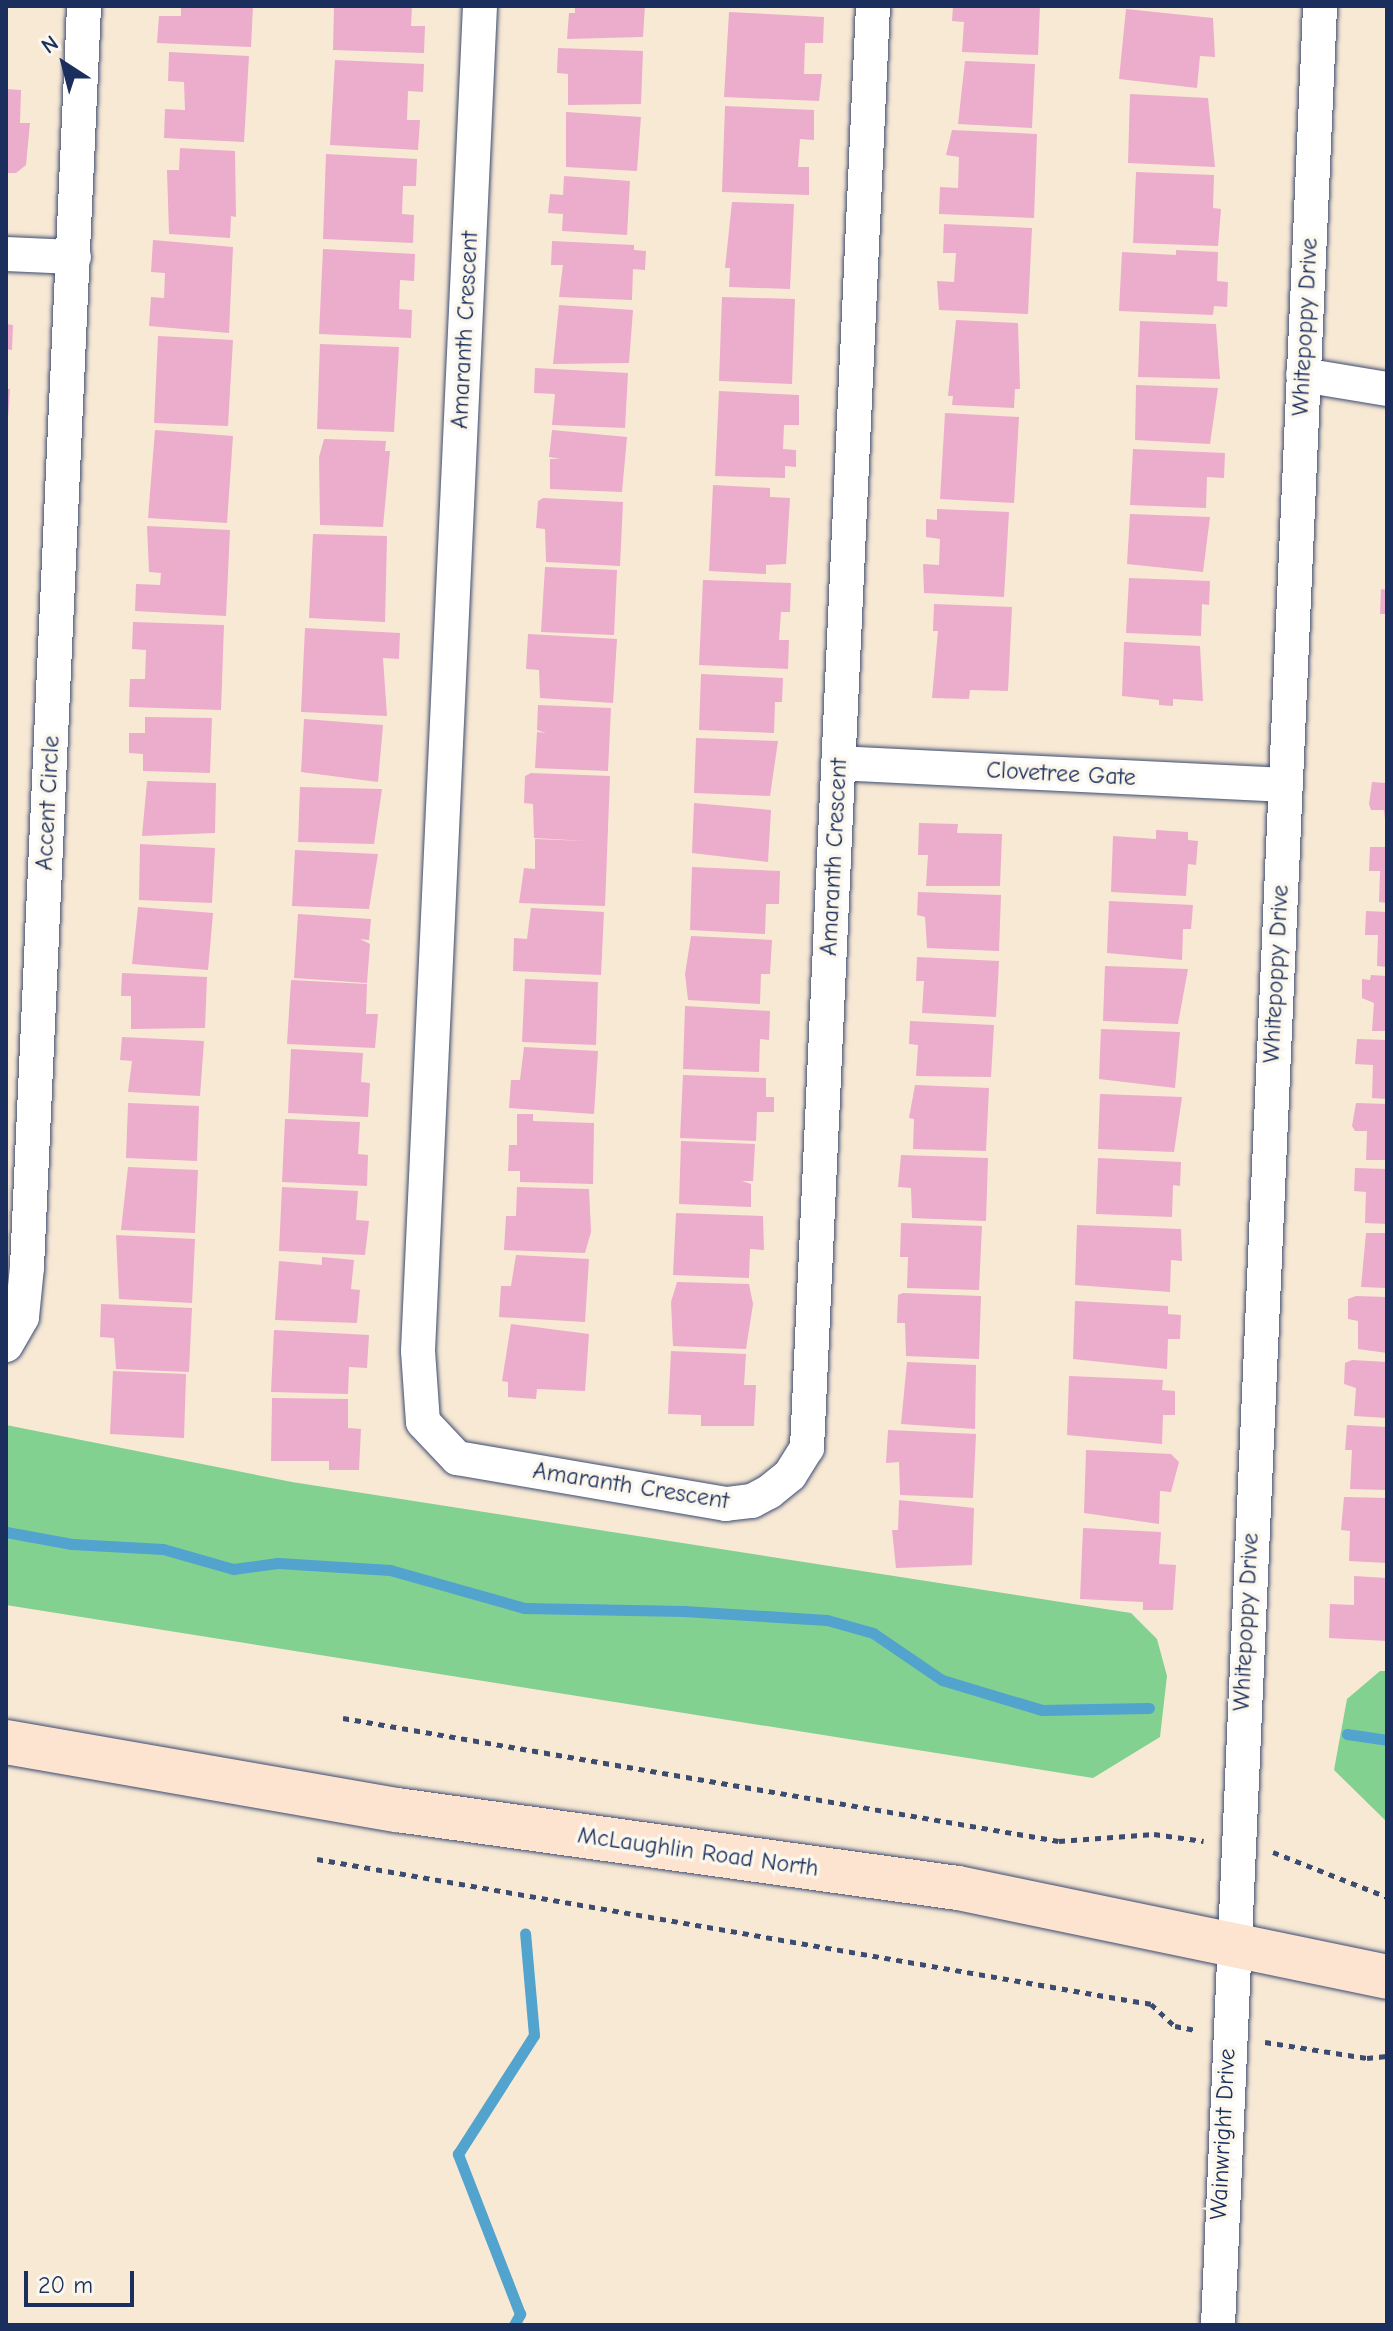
<!DOCTYPE html>
<style>
body{margin:0}
#map{position:relative;width:1393px;height:2331px;overflow:hidden;background:#f8e9d5;font-family:"Comic Neue",sans-serif}
div>[style]{position:absolute}
[style*='--x']{left:calc(var(--x)*1px);top:calc(var(--y)*1px);width:calc(var(--w)*1px);rotate:calc(var(--a)*1deg)}
.green>*{inset:0;background:#82d190}
.stream>*{height:11px;margin:-5.5px;padding:0 5.5px;transform-origin:5.5px;border-radius:5.5px;background:#52a3cd}
.building>*{inset:0;background:#ecaccc}
.path>*{height:5px;margin-top:-2.5px;transform-origin:0;background:repeating-linear-gradient(90deg,#3c4b70 0 6px,transparent 0 12px)}
.roads{filter:drop-shadow(0 0 2px #3c4b70) drop-shadow(0 0 2px #3c4b70)}
.street>*{height:34px;margin:-17px;padding:0 17px;transform-origin:17px;border-radius:17px;background:#fff}
.secondary>*{height:44px;margin:-22px;padding:0 22px;transform-origin:22px;border-radius:22px;background:#fde4d1}
span{translate:-50% -50%;white-space:nowrap;text-align:center;line-height:1.15;-webkit-text-stroke:7px #fbf7ec;paint-order:stroke}
.street-label{font-size:24px;color:#1b2f5e}
.frame{position:absolute;inset:0;border:8px solid #1b2f5e;pointer-events:none}
.north{position:absolute;left:24px;top:24px;width:80px;height:80px;-webkit-text-stroke:6px #fbf7ec;paint-order:stroke;rotate:324deg;font-size:22px;font-weight:700;line-height:32px;text-align:center;color:#1b2f5e}
.north::after{content:'';display:block;margin:auto;width:28px;height:36px;background:#1b2f5e;clip-path:polygon(50% 0,100% 100%,50% 72%,0 100%)}
.scale{position:absolute;left:24px;top:2271px;width:110px;height:36px;box-sizing:border-box;border:4px solid #1b2f5e;border-top:0;padding-left:10px;font-size:24px;line-height:28px;white-space:nowrap;color:#1b2f5e;-webkit-text-stroke:6px #fbf7ec;paint-order:stroke}
</style>
<div id="map">
<div class="green">
<i style="clip-path:polygon(6px 1425px,292px 1482px,1131px 1613px,1157px 1639px,1167px 1676px,1160px 1737px,1093px 1778px,6px 1605px)"></i>
<i style="clip-path:polygon(1380px 1671px,1387px 1671px,1387px 1822px,1334px 1770px,1347px 1699px)"></i>
</div>
<div class="stream">
<i style="--x:6;--y:1532;--w:67;--a:10.3"></i>
<i style="--x:72;--y:1544;--w:91;--a:3.1"></i>
<i style="--x:163;--y:1549;--w:73;--a:15.9"></i>
<i style="--x:233;--y:1569;--w:45;--a:-7.6"></i>
<i style="--x:278;--y:1563;--w:112;--a:3.6"></i>
<i style="--x:390;--y:1570;--w:139;--a:15.8"></i>
<i style="--x:524;--y:1608;--w:160;--a:1.1"></i>
<i style="--x:684;--y:1611;--w:143;--a:3.6"></i>
<i style="--x:827;--y:1620;--w:48;--a:15.8"></i>
<i style="--x:873;--y:1633;--w:83;--a:34.3"></i>
<i style="--x:942;--y:1680;--w:104;--a:16.7"></i>
<i style="--x:1042;--y:1710;--w:107;--a:-1.1"></i>
<i style="--x:1347;--y:1734;--w:40;--a:8.5"></i>
<i style="--x:514;--y:2325;--w:13;--a:-61"></i>
<i style="--x:520;--y:2314;--w:172;--a:-111.2"></i>
<i style="--x:458;--y:2154;--w:141;--a:-57.4"></i>
<i style="--x:534;--y:2035;--w:102;--a:-95"></i>
</div>
<div class="building">
<i style="clip-path:polygon(181px 6px,253px 6px,251px 47px,157px 43px,159px 16px,181px 16px)"></i>
<i style="clip-path:polygon(334px 6px,412px 6px,411px 26px,425px 26px,424px 53px,333px 50px)"></i>
<i style="clip-path:polygon(575px 6px,645px 6px,643px 37px,567px 39px,569px 13px,575px 13px)"></i>
<i style="clip-path:polygon(953px 6px,1040px 6px,1038px 55px,962px 52px,964px 22px,952px 21px)"></i>
<i style="clip-path:polygon(1126px 9px,1213px 18px,1215px 57px,1200px 56px,1197px 88px,1119px 79px)"></i>
<i style="clip-path:polygon(729px 12px,824px 17px,823px 43px,805px 43px,804px 74px,822px 74px,819px 101px,724px 97px)"></i>
<i style="clip-path:polygon(558px 48px,643px 51px,641px 104px,568px 105px,568px 74px,557px 73px)"></i>
<i style="clip-path:polygon(169px 52px,249px 56px,244px 142px,164px 138px,165px 109px,185px 110px,184px 82px,168px 81px)"></i>
<i style="clip-path:polygon(335px 60px,424px 64px,423px 92px,408px 91px,407px 120px,420px 120px,418px 150px,330px 145px)"></i>
<i style="clip-path:polygon(965px 61px,1035px 64px,1032px 128px,958px 124px)"></i>
<i style="clip-path:polygon(6px 89px,21px 90px,20px 123px,30px 123px,26px 165px,16px 173px,6px 173px)"></i>
<i style="clip-path:polygon(1130px 94px,1208px 98px,1215px 167px,1128px 163px)"></i>
<i style="clip-path:polygon(725px 106px,814px 110px,814px 140px,800px 139px,798px 167px,809px 167px,809px 195px,722px 192px)"></i>
<i style="clip-path:polygon(566px 112px,641px 117px,637px 171px,566px 167px)"></i>
<i style="clip-path:polygon(952px 130px,1037px 134px,1034px 218px,939px 214px,940px 187px,958px 188px,959px 157px,946px 155px)"></i>
<i style="clip-path:polygon(180px 148px,235px 151px,236px 217px,231px 216px,230px 238px,169px 234px,167px 170px,179px 170px)"></i>
<i style="clip-path:polygon(326px 154px,417px 159px,416px 186px,403px 186px,402px 214px,414px 215px,413px 243px,323px 239px)"></i>
<i style="clip-path:polygon(1136px 172px,1214px 175px,1213px 208px,1221px 209px,1218px 246px,1133px 243px)"></i>
<i style="clip-path:polygon(564px 176px,630px 181px,627px 235px,562px 231px,563px 214px,548px 213px,550px 194px,563px 195px)"></i>
<i style="clip-path:polygon(732px 202px,794px 204px,790px 289px,729px 287px,730px 268px,725px 268px)"></i>
<i style="clip-path:polygon(944px 224px,1032px 228px,1028px 314px,939px 310px,937px 281px,954px 282px,956px 253px,943px 253px)"></i>
<i style="clip-path:polygon(153px 240px,233px 247px,229px 333px,149px 326px,151px 297px,164px 298px,165px 273px,151px 272px)"></i>
<i style="clip-path:polygon(552px 241px,634px 245px,634px 250px,646px 251px,645px 270px,633px 269px,632px 300px,559px 297px,563px 265px,551px 265px)"></i>
<i style="clip-path:polygon(323px 249px,415px 254px,414px 281px,400px 280px,399px 309px,412px 310px,411px 338px,319px 334px)"></i>
<i style="clip-path:polygon(1176px 250px,1218px 252px,1217px 281px,1228px 282px,1227px 307px,1214px 306px,1213px 315px,1119px 311px,1122px 252px,1176px 255px)"></i>
<i style="clip-path:polygon(722px 297px,795px 299px,792px 384px,719px 381px)"></i>
<i style="clip-path:polygon(559px 305px,633px 310px,629px 363px,553px 364px)"></i>
<i style="clip-path:polygon(956px 320px,1018px 323px,1020px 389px,1015px 389px,1014px 408px,952px 405px,953px 396px,948px 396px)"></i>
<i style="clip-path:polygon(1140px 321px,1216px 324px,1220px 379px,1138px 377px)"></i>
<i style="clip-path:polygon(6px 324px,13px 325px,12px 350px,6px 349px)"></i>
<i style="clip-path:polygon(158px 336px,233px 340px,228px 426px,154px 423px)"></i>
<i style="clip-path:polygon(320px 344px,399px 347px,394px 432px,317px 429px)"></i>
<i style="clip-path:polygon(535px 368px,628px 373px,625px 428px,552px 425px,555px 394px,534px 393px)"></i>
<i style="clip-path:polygon(1136px 385px,1218px 388px,1210px 444px,1135px 440px)"></i>
<i style="clip-path:polygon(6px 389px,10px 389px,8px 418px,6px 418px)"></i>
<i style="clip-path:polygon(719px 391px,799px 395px,799px 425px,784px 425px,783px 449px,796px 450px,796px 467px,785px 466px,785px 478px,715px 476px)"></i>
<i style="clip-path:polygon(945px 413px,1019px 417px,1014px 503px,940px 499px)"></i>
<i style="clip-path:polygon(155px 430px,233px 436px,227px 523px,148px 518px)"></i>
<i style="clip-path:polygon(552px 430px,627px 437px,622px 492px,550px 489px,550px 459px,560px 459px,549px 457px)"></i>
<i style="clip-path:polygon(324px 439px,386px 441px,385px 451px,390px 451px,383px 527px,320px 525px,319px 457px)"></i>
<i style="clip-path:polygon(1133px 449px,1225px 453px,1224px 478px,1207px 477px,1206px 508px,1130px 505px)"></i>
<i style="clip-path:polygon(713px 485px,770px 488px,770px 497px,790px 498px,786px 564px,766px 565px,766px 574px,709px 571px)"></i>
<i style="clip-path:polygon(543px 498px,623px 502px,620px 566px,546px 562px,545px 529px,536px 528px,538px 501px)"></i>
<i style="clip-path:polygon(937px 509px,1009px 512px,1004px 597px,924px 593px,923px 564px,939px 565px,940px 539px,926px 537px,926px 519px,937px 520px)"></i>
<i style="clip-path:polygon(1130px 514px,1210px 517px,1203px 572px,1127px 564px)"></i>
<i style="clip-path:polygon(147px 526px,230px 530px,226px 616px,135px 611px,136px 584px,160px 585px,161px 573px,149px 572px)"></i>
<i style="clip-path:polygon(313px 534px,387px 536px,385px 622px,309px 618px)"></i>
<i style="clip-path:polygon(545px 567px,617px 570px,614px 635px,541px 632px)"></i>
<i style="clip-path:polygon(1129px 578px,1210px 581px,1209px 605px,1202px 604px,1201px 636px,1126px 633px)"></i>
<i style="clip-path:polygon(703px 580px,791px 583px,790px 612px,781px 612px,779px 640px,789px 640px,788px 669px,699px 665px)"></i>
<i style="clip-path:polygon(1381px 589px,1387px 590px,1387px 614px,1380px 614px)"></i>
<i style="clip-path:polygon(934px 604px,1012px 607px,1008px 691px,970px 690px,969px 699px,932px 698px,938px 631px,933px 631px)"></i>
<i style="clip-path:polygon(133px 622px,224px 625px,221px 710px,129px 707px,130px 679px,145px 679px,146px 650px,132px 649px)"></i>
<i style="clip-path:polygon(305px 628px,400px 633px,399px 659px,383px 658px,387px 716px,301px 712px)"></i>
<i style="clip-path:polygon(528px 634px,617px 639px,613px 703px,540px 698px,539px 670px,526px 669px)"></i>
<i style="clip-path:polygon(1124px 642px,1200px 646px,1203px 701px,1173px 699px,1173px 706px,1159px 705px,1159px 700px,1122px 696px)"></i>
<i style="clip-path:polygon(701px 674px,783px 678px,782px 702px,775px 702px,774px 733px,699px 730px)"></i>
<i style="clip-path:polygon(538px 705px,611px 708px,608px 771px,535px 768px,537px 732px,546px 733px,537px 730px)"></i>
<i style="clip-path:polygon(145px 717px,212px 718px,210px 773px,143px 771px,143px 754px,129px 753px,129px 733px,145px 733px)"></i>
<i style="clip-path:polygon(304px 719px,383px 725px,378px 782px,301px 772px)"></i>
<i style="clip-path:polygon(696px 738px,778px 741px,770px 796px,694px 793px)"></i>
<i style="clip-path:polygon(531px 773px,610px 776px,605px 906px,519px 903px,524px 868px,535px 869px,535px 839px,587px 841px,534px 838px,533px 804px,524px 803px,525px 776px)"></i>
<i style="clip-path:polygon(147px 781px,216px 783px,215px 833px,142px 836px)"></i>
<i style="clip-path:polygon(1372px 782px,1387px 783px,1387px 839px,1384px 810px,1371px 810px,1369px 804px)"></i>
<i style="clip-path:polygon(300px 787px,382px 789px,374px 844px,298px 842px)"></i>
<i style="clip-path:polygon(694px 803px,771px 810px,768px 862px,692px 853px)"></i>
<i style="clip-path:polygon(919px 823px,958px 824px,957px 833px,1002px 834px,1000px 886px,926px 886px,928px 855px,918px 855px)"></i>
<i style="clip-path:polygon(1156px 830px,1188px 832px,1188px 840px,1198px 841px,1196px 865px,1188px 864px,1186px 896px,1111px 892px,1113px 836px,1156px 839px)"></i>
<i style="clip-path:polygon(140px 844px,215px 848px,212px 903px,139px 900px)"></i>
<i style="clip-path:polygon(1370px 847px,1387px 847px,1387px 903px,1379px 902px,1380px 871px,1369px 871px)"></i>
<i style="clip-path:polygon(295px 850px,378px 854px,369px 909px,292px 906px)"></i>
<i style="clip-path:polygon(692px 867px,780px 871px,779px 904px,766px 904px,765px 934px,690px 930px)"></i>
<i style="clip-path:polygon(918px 892px,1001px 895px,999px 951px,927px 948px,925px 917px,917px 915px)"></i>
<i style="clip-path:polygon(1109px 901px,1193px 905px,1191px 929px,1183px 929px,1182px 960px,1107px 953px)"></i>
<i style="clip-path:polygon(138px 907px,213px 913px,208px 970px,132px 964px)"></i>
<i style="clip-path:polygon(531px 908px,604px 912px,601px 975px,513px 971px,514px 938px,527px 939px)"></i>
<i style="clip-path:polygon(1366px 911px,1387px 912px,1387px 967px,1377px 966px,1378px 935px,1365px 935px)"></i>
<i style="clip-path:polygon(298px 914px,371px 919px,369px 940px,360px 939px,370px 944px,367px 983px,294px 978px)"></i>
<i style="clip-path:polygon(691px 936px,772px 940px,770px 974px,761px 974px,760px 1004px,688px 1000px,685px 974px)"></i>
<i style="clip-path:polygon(917px 957px,999px 961px,996px 1017px,922px 1013px,924px 981px,916px 981px)"></i>
<i style="clip-path:polygon(1105px 966px,1188px 969px,1178px 1024px,1103px 1021px)"></i>
<i style="clip-path:polygon(122px 973px,207px 977px,205px 1028px,131px 1029px,131px 996px,121px 996px)"></i>
<i style="clip-path:polygon(1371px 975px,1387px 976px,1387px 1031px,1372px 1031px,1374px 1003px,1362px 998px,1362px 979px,1370px 980px)"></i>
<i style="clip-path:polygon(525px 979px,598px 982px,596px 1045px,522px 1042px)"></i>
<i style="clip-path:polygon(291px 980px,367px 984px,366px 1014px,378px 1014px,375px 1048px,287px 1044px)"></i>
<i style="clip-path:polygon(685px 1006px,770px 1011px,769px 1040px,760px 1039px,759px 1072px,683px 1069px)"></i>
<i style="clip-path:polygon(910px 1021px,994px 1025px,991px 1077px,916px 1076px,918px 1045px,909px 1044px)"></i>
<i style="clip-path:polygon(1101px 1029px,1180px 1032px,1175px 1088px,1099px 1079px)"></i>
<i style="clip-path:polygon(122px 1037px,204px 1041px,200px 1096px,128px 1092px,132px 1061px,120px 1060px)"></i>
<i style="clip-path:polygon(1357px 1039px,1387px 1040px,1387px 1099px,1372px 1098px,1373px 1065px,1355px 1064px)"></i>
<i style="clip-path:polygon(524px 1047px,598px 1051px,594px 1114px,509px 1108px,511px 1080px,520px 1080px)"></i>
<i style="clip-path:polygon(291px 1049px,363px 1053px,361px 1082px,370px 1083px,368px 1117px,288px 1113px)"></i>
<i style="clip-path:polygon(683px 1075px,766px 1078px,766px 1097px,774px 1097px,774px 1112px,757px 1112px,756px 1141px,680px 1138px)"></i>
<i style="clip-path:polygon(915px 1085px,989px 1088px,986px 1151px,913px 1149px,914px 1119px,909px 1118px)"></i>
<i style="clip-path:polygon(1100px 1094px,1182px 1097px,1174px 1152px,1098px 1149px)"></i>
<i style="clip-path:polygon(128px 1103px,199px 1106px,197px 1161px,126px 1158px)"></i>
<i style="clip-path:polygon(1356px 1103px,1387px 1104px,1387px 1160px,1366px 1160px,1367px 1131px,1355px 1131px,1352px 1126px)"></i>
<i style="clip-path:polygon(517px 1114px,533px 1114px,533px 1121px,594px 1123px,593px 1184px,520px 1182px,520px 1171px,508px 1171px,509px 1145px,517px 1145px)"></i>
<i style="clip-path:polygon(285px 1119px,360px 1122px,358px 1154px,368px 1155px,367px 1186px,282px 1182px)"></i>
<i style="clip-path:polygon(681px 1141px,755px 1144px,753px 1181px,742px 1181px,751px 1184px,751px 1207px,679px 1204px)"></i>
<i style="clip-path:polygon(901px 1155px,988px 1158px,986px 1221px,912px 1218px,911px 1188px,898px 1187px)"></i>
<i style="clip-path:polygon(1098px 1158px,1181px 1162px,1180px 1186px,1173px 1185px,1172px 1217px,1096px 1214px)"></i>
<i style="clip-path:polygon(128px 1167px,198px 1170px,195px 1233px,121px 1230px)"></i>
<i style="clip-path:polygon(1355px 1168px,1387px 1169px,1387px 1224px,1365px 1223px,1366px 1192px,1354px 1191px)"></i>
<i style="clip-path:polygon(282px 1187px,358px 1191px,356px 1220px,369px 1221px,365px 1255px,279px 1251px)"></i>
<i style="clip-path:polygon(517px 1187px,589px 1189px,591px 1232px,585px 1253px,504px 1250px,506px 1216px,516px 1216px)"></i>
<i style="clip-path:polygon(676px 1213px,763px 1216px,764px 1250px,750px 1249px,749px 1278px,673px 1275px)"></i>
<i style="clip-path:polygon(901px 1223px,982px 1226px,979px 1290px,907px 1288px,908px 1257px,900px 1257px)"></i>
<i style="clip-path:polygon(1077px 1225px,1181px 1229px,1182px 1261px,1171px 1260px,1170px 1292px,1075px 1285px)"></i>
<i style="clip-path:polygon(1366px 1233px,1387px 1233px,1387px 1288px,1361px 1287px)"></i>
<i style="clip-path:polygon(116px 1235px,195px 1239px,192px 1303px,119px 1299px)"></i>
<i style="clip-path:polygon(516px 1255px,589px 1259px,585px 1322px,499px 1317px,501px 1286px,511px 1286px)"></i>
<i style="clip-path:polygon(322px 1257px,354px 1260px,351px 1289px,360px 1290px,357px 1323px,275px 1320px,279px 1261px,322px 1265px)"></i>
<i style="clip-path:polygon(677px 1282px,749px 1284px,753px 1304px,746px 1349px,673px 1346px,671px 1302px)"></i>
<i style="clip-path:polygon(903px 1293px,981px 1296px,979px 1359px,906px 1356px,905px 1323px,897px 1323px,898px 1295px)"></i>
<i style="clip-path:polygon(1356px 1296px,1387px 1297px,1387px 1353px,1358px 1349px,1358px 1321px,1348px 1319px,1348px 1299px)"></i>
<i style="clip-path:polygon(1075px 1301px,1168px 1306px,1168px 1314px,1181px 1315px,1180px 1339px,1168px 1339px,1167px 1369px,1073px 1359px)"></i>
<i style="clip-path:polygon(101px 1304px,192px 1308px,189px 1372px,116px 1369px,114px 1338px,100px 1337px)"></i>
<i style="clip-path:polygon(511px 1324px,589px 1334px,585px 1391px,537px 1389px,536px 1399px,508px 1397px,508px 1382px,502px 1381px)"></i>
<i style="clip-path:polygon(274px 1330px,369px 1335px,367px 1368px,349px 1367px,348px 1394px,271px 1392px)"></i>
<i style="clip-path:polygon(671px 1351px,746px 1354px,744px 1385px,756px 1385px,754px 1426px,701px 1426px,701px 1415px,668px 1414px)"></i>
<i style="clip-path:polygon(1352px 1360px,1387px 1362px,1387px 1418px,1354px 1416px,1356px 1388px,1344px 1384px,1345px 1363px)"></i>
<i style="clip-path:polygon(907px 1362px,976px 1365px,975px 1429px,901px 1424px)"></i>
<i style="clip-path:polygon(113px 1371px,186px 1374px,184px 1438px,110px 1434px)"></i>
<i style="clip-path:polygon(1069px 1376px,1163px 1380px,1162px 1390px,1175px 1391px,1175px 1415px,1163px 1415px,1162px 1444px,1067px 1435px)"></i>
<i style="clip-path:polygon(272px 1398px,348px 1399px,348px 1428px,361px 1429px,359px 1470px,329px 1470px,329px 1461px,271px 1461px)"></i>
<i style="clip-path:polygon(1347px 1425px,1387px 1427px,1387px 1490px,1350px 1489px,1352px 1450px,1345px 1450px)"></i>
<i style="clip-path:polygon(888px 1430px,976px 1434px,973px 1498px,900px 1495px,899px 1462px,886px 1463px)"></i>
<i style="clip-path:polygon(1086px 1450px,1171px 1454px,1179px 1462px,1171px 1492px,1160px 1491px,1159px 1524px,1084px 1513px)"></i>
<i style="clip-path:polygon(1344px 1497px,1387px 1498px,1387px 1563px,1349px 1561px,1350px 1531px,1341px 1530px)"></i>
<i style="clip-path:polygon(899px 1500px,974px 1508px,972px 1565px,896px 1568px,892px 1530px,898px 1530px)"></i>
<i style="clip-path:polygon(1083px 1528px,1161px 1532px,1159px 1564px,1176px 1565px,1173px 1610px,1143px 1610px,1143px 1602px,1080px 1599px)"></i>
<i style="clip-path:polygon(1354px 1576px,1387px 1578px,1387px 1641px,1329px 1638px,1330px 1604px,1354px 1605px)"></i>
</div>
<div class="path">
<i style="--x:343;--y:1718;--w:726;--a:9.75"></i>
<i style="--x:1059;--y:1841;--w:95;--a:-4.2"></i>
<i style="--x:1154;--y:1834;--w:50;--a:8"></i>
<i style="--x:1273;--y:1852;--w:123;--a:21.5"></i>
<i style="--x:317;--y:1859;--w:828;--a:9.87"></i>
<i style="--x:1133;--y:2001;--w:18;--a:9"></i>
<i style="--x:1151;--y:2004;--w:33;--a:43"></i>
<i style="--x:1175;--y:2026;--w:21;--a:11"></i>
<i style="--x:1265;--y:2042;--w:103;--a:8.9"></i>
<i style="--x:1367;--y:2058;--w:20;--a:-6"></i>
</div>
<div class="roads">
<div class="street">
<i style="--x:480;--y:6;--w:1346;--a:92.64"></i>
<i style="--x:418;--y:1351;--w:71;--a:86"></i>
<i style="--x:423;--y:1422;--w:50;--a:46.6"></i>
<i style="--x:457;--y:1458;--w:273;--a:9.7"></i>
<i style="--x:726;--y:1504;--w:26;--a:-7"></i>
<i style="--x:752;--y:1501;--w:19;--a:-28"></i>
<i style="--x:769;--y:1492;--w:27;--a:-39"></i>
<i style="--x:790;--y:1475;--w:32;--a:-58"></i>
<i style="--x:807;--y:1448;--w:1444;--a:-87.38"></i>
<i style="--x:6;--y:254;--w:68;--a:2.5"></i>
<i style="--x:1303;--y:375;--w:85;--a:9.5"></i>
<i style="--x:838;--y:763;--w:447;--a:2.8"></i>
<i style="--x:6;--y:1345;--w:32;--a:-60"></i>
<i style="--x:22;--y:1317;--w:50;--a:-84.3"></i>
<i style="--x:27;--y:1267;--w:1262;--a:-87.41"></i>
<i style="--x:1218;--y:2325;--w:2321;--a:-87.48"></i>
</div>
<div class="secondary">
<i style="--x:6;--y:1742;--w:397;--a:9.9"></i>
<i style="--x:397;--y:1810;--w:566;--a:7.92"></i>
<i style="--x:958;--y:1888;--w:438;--a:11.7"></i>
</div>
</div>
<div class="street-label">
<span style="left:1305px;top:327px;rotate:-87deg">Whitepoppy Drive</span>
<span style="left:465px;top:330px;rotate:-87deg">Amaranth Crescent</span>
<span style="left:1061px;top:774px;rotate:3deg">Clovetree Gate</span>
<span style="left:48px;top:803px;rotate:-87deg">Accent Circle</span>
<span style="left:834px;top:857px;rotate:-87deg">Amaranth Crescent</span>
<span style="left:1276px;top:974px;rotate:-87deg">Whitepoppy Drive</span>
<span style="left:631px;top:1486px;rotate:9deg">Amaranth Crescent</span>
<span style="left:1246px;top:1622px;rotate:-87deg">Whitepoppy Drive</span>
<span style="left:698px;top:1852px;rotate:8deg">McLaughlin Road North</span>
<span style="left:1223px;top:2134px;rotate:-87deg">Wainwright Drive</span>
</div>
<div class="frame"></div>
<div class="north">N</div>
<div class="scale">20 m</div>
</div>
